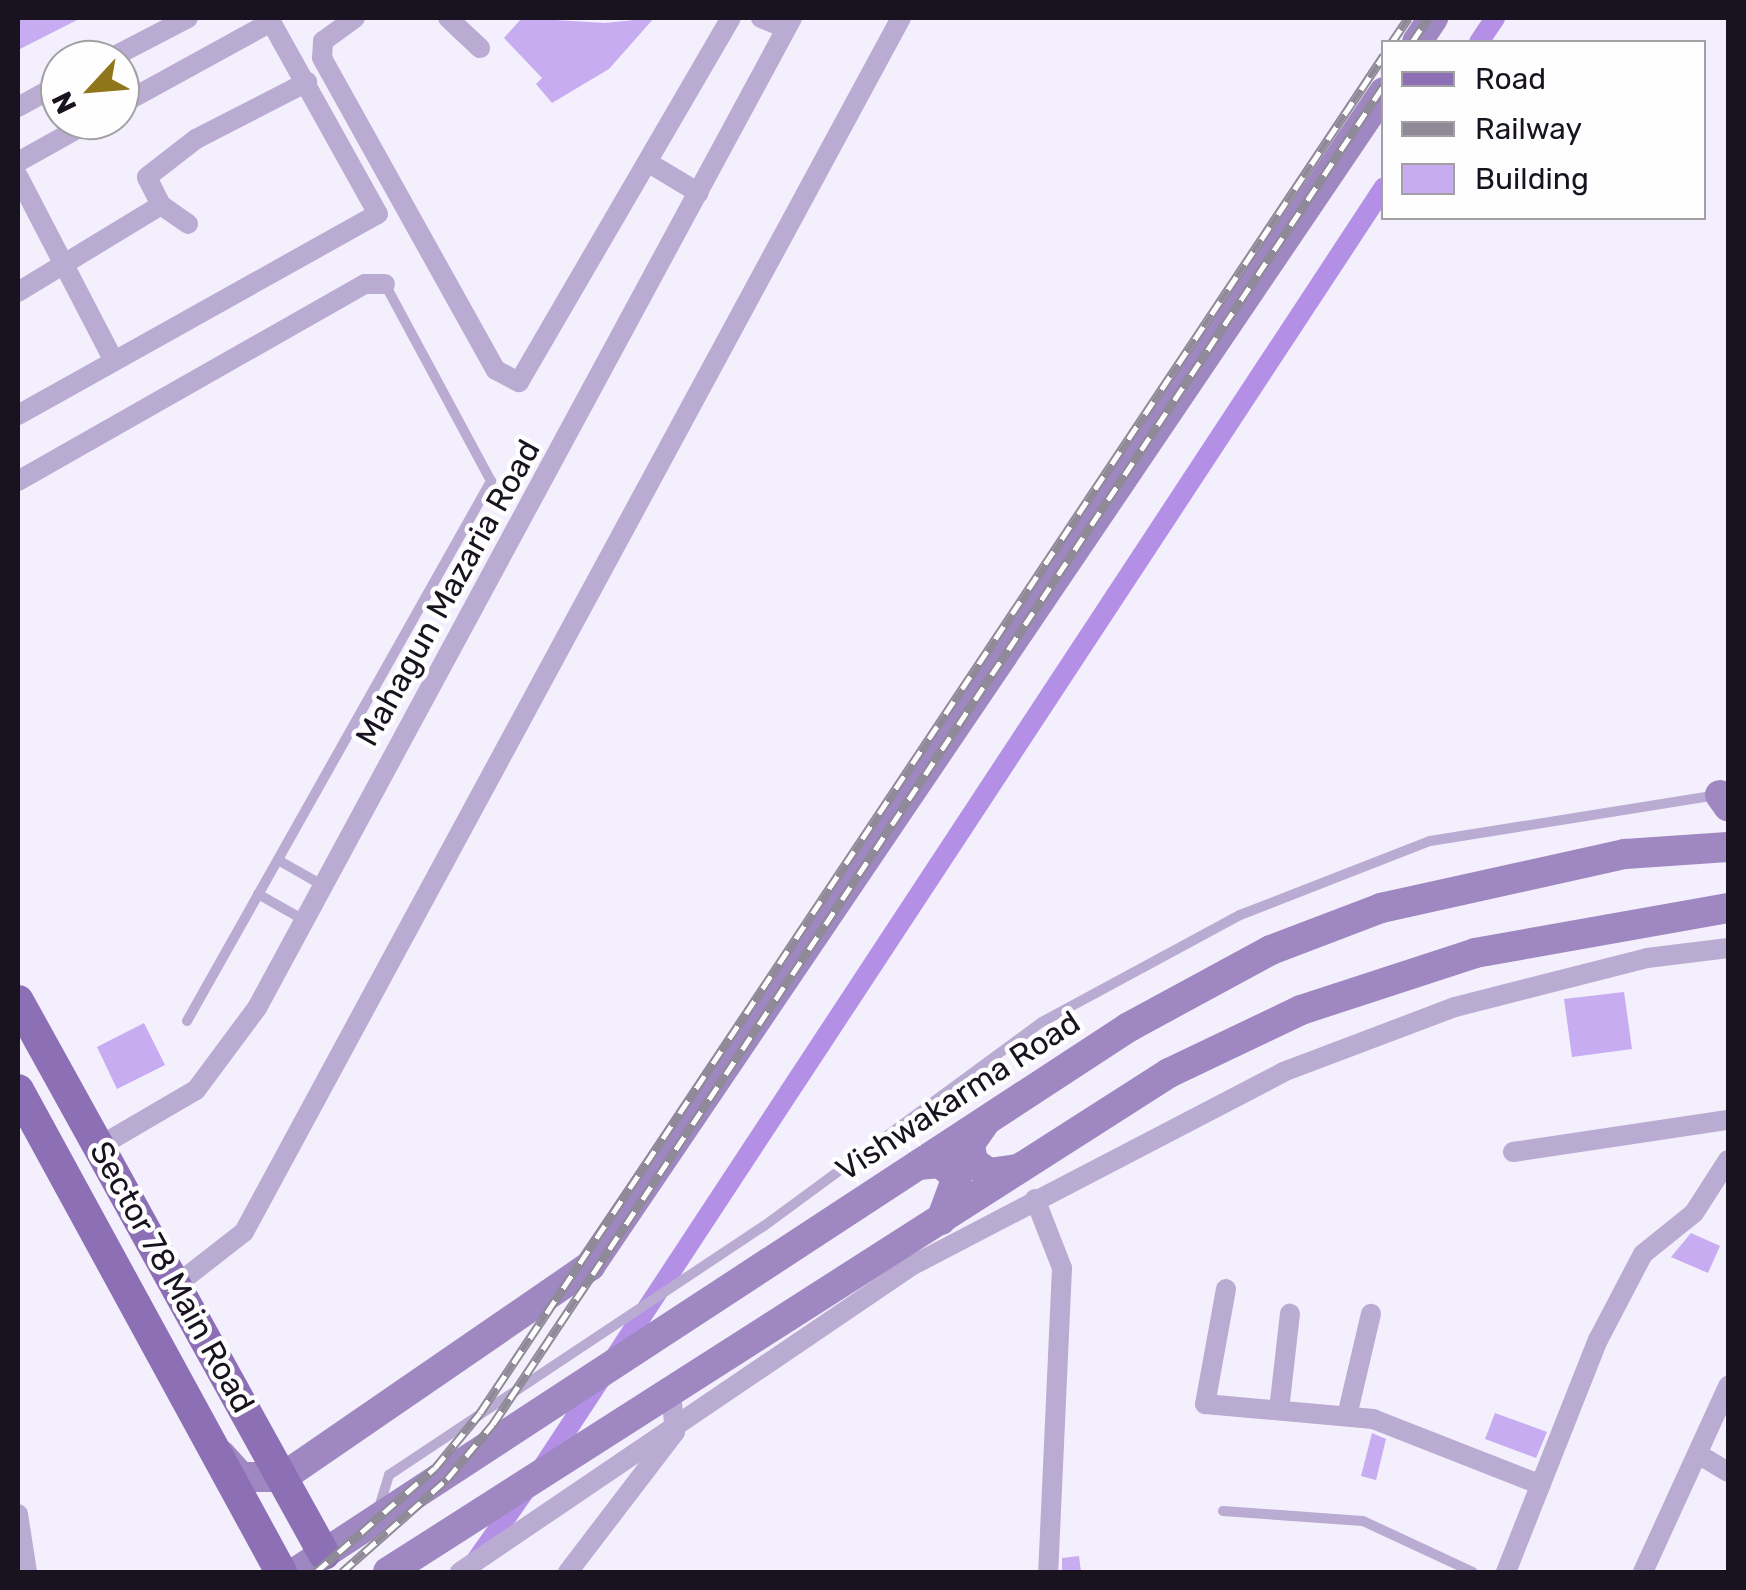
<!DOCTYPE html>
<style>
body{margin:0}
#map{position:relative;width:1746px;height:1590px;overflow:hidden;background:#f3effc;font-family:Rubik,sans-serif}
div>[style]{position:absolute}
[style*='--x']{left:calc(var(--x)*1px);top:calc(var(--y)*1px);width:calc(var(--w)*1px);rotate:calc(var(--a)*1deg)}
.canal>*{height:20px;margin:-10px;padding:0 10px;transform-origin:10px;border-radius:10px;background:#b390e6}
.building>*{inset:0;background:#c7acf2}
.lane>*{height:10px;margin:-5px;padding:0 5px;transform-origin:5px;border-radius:5px;background:#baabd2}
.street>*{height:20px;margin:-10px;padding:0 10px;transform-origin:10px;border-radius:10px;background:#baabd2}
.secondary>*{height:30px;margin:-15px;padding:0 15px;transform-origin:15px;border-radius:15px;background:#9f88c2}
.primary>*{height:32px;margin:-16px;padding:0 16px;transform-origin:16px;border-radius:16px;background:#8c6fb5}
.rail>*{height:9px;margin-top:-4.5px;transform-origin:0;background:repeating-linear-gradient(90deg,#fefefe 0 15px,#8f8a97 0 30px);box-sizing:border-box;border-block:2px solid #8f8a97}
span{translate:-50% -50%;white-space:nowrap;text-align:center;line-height:1.15;-webkit-text-stroke:9px #fefefe;paint-order:stroke}
.street-label{font-size:32px;color:#18131f}
.frame{position:absolute;inset:0;border:20px solid #18131f;pointer-events:none}
.legend{position:absolute;left:1381px;top:40px;width:325px;height:180px;box-sizing:border-box;background:#fefefe;border:2px solid #a2a0a5;margin:0;padding:12px 18px;list-style:none;font-size:30px;color:#18131f}
.legend li{display:flex;align-items:center;gap:20px;height:50px}
.legend b{width:50px;border:2px solid #a2a0a5}
.north{position:absolute;left:40px;top:40px;width:100px;height:100px;box-sizing:border-box;background:#fefefe;border:2px solid #a2a0a5;border-radius:50%;rotate:244deg;font-size:28px;font-weight:700;line-height:40px;text-align:center;color:#18131f}
.north::after{content:'';display:block;margin:auto;width:35px;height:45px;background:#8f761b;clip-path:polygon(50% 0,100% 100%,50% 72%,0 100%)}
</style>
<div id="map">
<div class="canal">
<i style="--x:1479;--y:42;--w:29;--a:-56"></i>
<i style="--x:544;--y:1465;--w:1529;--a:-56.68"></i>
<i style="--x:475;--y:1562;--w:85;--a:-55"></i>
</div>
<div class="building">
<i style="clip-path:polygon(18px 18px,81px 18px,18px 50px)"></i>
<i style="clip-path:polygon(522px 18px,605px 23px,654px 18px,609px 69px,552px 103px,536px 84px,542px 78px,504px 38px)"></i>
<i style="clip-path:polygon(1624px 992px,1632px 1049px,1572px 1057px,1564px 999px)"></i>
<i style="clip-path:polygon(144px 1023px,165px 1065px,117px 1089px,97px 1047px)"></i>
<i style="clip-path:polygon(1691px 1233px,1720px 1246px,1708px 1273px,1671px 1257px)"></i>
<i style="clip-path:polygon(1495px 1413px,1547px 1432px,1536px 1458px,1485px 1439px)"></i>
<i style="clip-path:polygon(1372px 1433px,1386px 1439px,1376px 1480px,1361px 1476px)"></i>
<i style="clip-path:polygon(1079px 1556px,1081px 1572px,1062px 1572px,1062px 1558px)"></i>
</div>
<div class="lane">
<i style="--x:278;--y:860;--w:51;--a:29.6"></i>
<i style="--x:258;--y:894;--w:53;--a:29.5"></i>
<i style="--x:187;--y:1021;--w:620;--a:-60.62"></i>
<i style="--x:491;--y:481;--w:224;--a:-118.3"></i>
<i style="--x:378;--y:1511;--w:38;--a:-73"></i>
<i style="--x:389;--y:1475;--w:450;--a:-33.6"></i>
<i style="--x:764;--y:1226;--w:345;--a:-36.3"></i>
<i style="--x:1042;--y:1022;--w:225;--a:-28.4"></i>
<i style="--x:1240;--y:915;--w:204;--a:-21.3"></i>
<i style="--x:1430;--y:841;--w:292;--a:-9.1"></i>
<i style="--x:1223;--y:1511;--w:140;--a:4.1"></i>
<i style="--x:1363;--y:1521;--w:121;--a:24.9"></i>
</div>
<div class="street">
<i style="--x:355;--y:18;--w:39;--a:144"></i>
<i style="--x:323;--y:41;--w:17;--a:93"></i>
<i style="--x:322;--y:58;--w:357;--a:60.9"></i>
<i style="--x:496;--y:370;--w:26;--a:28"></i>
<i style="--x:519;--y:382;--w:421;--a:-59.8"></i>
<i style="--x:448;--y:18;--w:44;--a:43.2"></i>
<i style="--x:761;--y:18;--w:27;--a:22"></i>
<i style="--x:107;--y:60;--w:91;--a:-27.4"></i>
<i style="--x:18;--y:107;--w:48;--a:-28.7"></i>
<i style="--x:18;--y:162;--w:86;--a:-29.2"></i>
<i style="--x:649;--y:163;--w:58;--a:31"></i>
<i style="--x:18;--y:176;--w:208;--a:62.6"></i>
<i style="--x:161;--y:205;--w:33;--a:35"></i>
<i style="--x:18;--y:292;--w:167;--a:-31.3"></i>
<i style="--x:161;--y:205;--w:31;--a:-117"></i>
<i style="--x:147;--y:177;--w:62;--a:-37.8"></i>
<i style="--x:196;--y:139;--w:125;--a:-27.2"></i>
<i style="--x:18;--y:415;--w:412;--a:-29.2"></i>
<i style="--x:378;--y:214;--w:220;--a:-119.1"></i>
<i style="--x:271;--y:22;--w:172;--a:151.2"></i>
<i style="--x:18;--y:481;--w:399;--a:-29.6"></i>
<i style="--x:365;--y:284;--w:20;--a:0"></i>
<i style="--x:100;--y:1146;--w:111;--a:-30.3"></i>
<i style="--x:196;--y:1090;--w:102;--a:-53.4"></i>
<i style="--x:257;--y:1008;--w:1125;--a:-61.61"></i>
<i style="--x:1513;--y:1152;--w:217;--a:-8.5"></i>
<i style="--x:1035;--y:1199;--w:74;--a:68.6"></i>
<i style="--x:1062;--y:1268;--w:304;--a:92.6"></i>
<i style="--x:176;--y:1285;--w:86;--a:-37.9"></i>
<i style="--x:244;--y:1232;--w:1380;--a:-61.58"></i>
<i style="--x:1226;--y:1289;--w:117;--a:100.3"></i>
<i style="--x:1205;--y:1404;--w:169;--a:5.1"></i>
<i style="--x:1373;--y:1419;--w:180;--a:21.4"></i>
<i style="--x:1279;--y:1410;--w:97;--a:-83.5"></i>
<i style="--x:1347;--y:1416;--w:105;--a:-76.8"></i>
<i style="--x:1698;--y:1454;--w:35;--a:31"></i>
<i style="--x:18;--y:1514;--w:59;--a:81.2"></i>
<i style="--x:460;--y:1572;--w:547;--a:-34.13"></i>
<i style="--x:913;--y:1265;--w:417;--a:-27.5"></i>
<i style="--x:1283;--y:1072;--w:184;--a:-20.7"></i>
<i style="--x:1455;--y:1007;--w:198;--a:-14.3"></i>
<i style="--x:1647;--y:958;--w:82;--a:-7"></i>
<i style="--x:568;--y:1572;--w:176;--a:-52.6"></i>
<i style="--x:675;--y:1432;--w:39;--a:-96"></i>
<i style="--x:1506;--y:1572;--w:250;--a:-68.4"></i>
<i style="--x:1598;--y:1340;--w:97;--a:-62.4"></i>
<i style="--x:1643;--y:1254;--w:65;--a:-38.8"></i>
<i style="--x:1694;--y:1213;--w:63;--a:-57.3"></i>
<i style="--x:1643;--y:1572;--w:205;--a:-65.4"></i>
</div>
<div class="secondary">
<i style="--x:1417;--y:42;--w:29;--a:-56"></i>
<i style="--x:1720;--y:795;--w:14;--a:54"></i>
<i style="--x:986;--y:1121;--w:28;--a:125"></i>
<i style="--x:970;--y:1144;--w:18;--a:81"></i>
<i style="--x:973;--y:1162;--w:19;--a:35"></i>
<i style="--x:989;--y:1173;--w:30;--a:-8"></i>
<i style="--x:918;--y:1165;--w:22;--a:-5"></i>
<i style="--x:940;--y:1163;--w:22;--a:39"></i>
<i style="--x:957;--y:1177;--w:46;--a:110.4"></i>
<i style="--x:221;--y:1455;--w:30;--a:48"></i>
<i style="--x:241;--y:1477;--w:42;--a:0"></i>
<i style="--x:283;--y:1477;--w:373;--a:-34.5"></i>
<i style="--x:590;--y:1266;--w:1417;--a:-55.93"></i>
<i style="--x:296;--y:1572;--w:995;--a:-33.2"></i>
<i style="--x:1129;--y:1027;--w:162;--a:-28.5"></i>
<i style="--x:1271;--y:950;--w:118;--a:-20.9"></i>
<i style="--x:1381;--y:908;--w:250;--a:-12.5"></i>
<i style="--x:1625;--y:854;--w:103;--a:-3.9"></i>
<i style="--x:388;--y:1572;--w:927;--a:-32.58"></i>
<i style="--x:1169;--y:1073;--w:146;--a:-25.5"></i>
<i style="--x:1301;--y:1010;--w:183;--a:-18.1"></i>
<i style="--x:1475;--y:953;--w:257;--a:-10.1"></i>
</div>
<div class="primary">
<i style="--x:18;--y:1001;--w:632;--a:61.04"></i>
<i style="--x:18;--y:1090;--w:549;--a:61.38"></i>
</div>
<div class="rail">
<i style="--x:1392;--y:42;--w:29;--a:-56"></i>
<i style="--x:1412;--y:42;--w:29;--a:-56"></i>
<i style="--x:316;--y:1572;--w:158;--a:-41.2"></i>
<i style="--x:435;--y:1468;--w:71;--a:-50.7"></i>
<i style="--x:480;--y:1413;--w:1631;--a:-56.35"></i>
<i style="--x:342;--y:1572;--w:140;--a:-41.5"></i>
<i style="--x:447;--y:1479;--w:72;--a:-50.1"></i>
<i style="--x:493;--y:1424;--w:1608;--a:-56.36"></i>
</div>
<div class="street-label">
<span style="left:448px;top:593px;rotate:-61deg">Mahagun Mazaria Road</span>
<span style="left:958px;top:1096px;rotate:-33deg">Vishwakarma Road</span>
<span style="left:172px;top:1277px;rotate:61deg">Sector 78 Main Road</span>
</div>
<div class="frame"></div>
<ul class="legend">
<li><b style="height:12px;background:#8c6fb5"></b>Road</li>
<li><b style="height:12px;background:#8f8a97"></b>Railway</li>
<li><b style="height:28px;background:#c7acf2"></b>Building</li>
</ul>
<div class="north">N</div>
</div>
